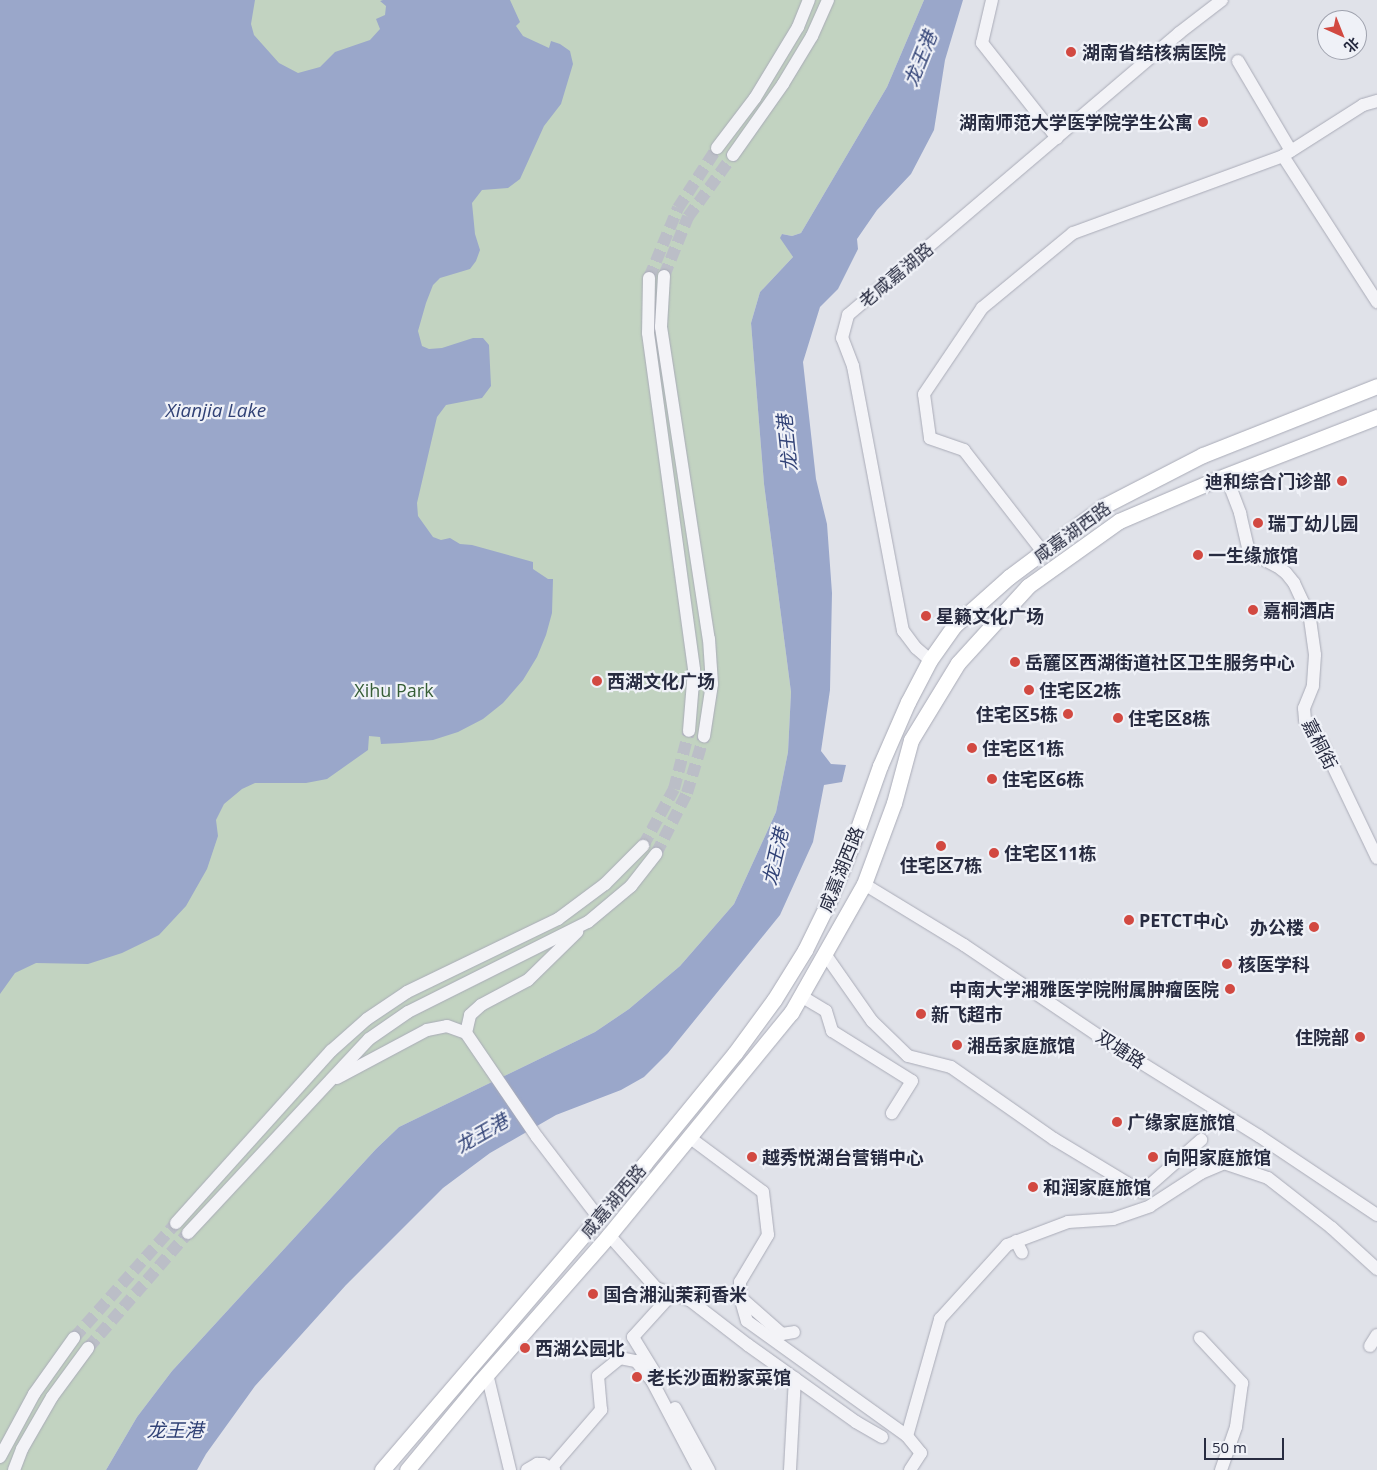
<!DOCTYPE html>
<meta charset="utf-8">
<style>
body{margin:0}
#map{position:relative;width:1377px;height:1470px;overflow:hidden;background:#e0e2e9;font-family:"Open Sans","Noto Sans SC",sans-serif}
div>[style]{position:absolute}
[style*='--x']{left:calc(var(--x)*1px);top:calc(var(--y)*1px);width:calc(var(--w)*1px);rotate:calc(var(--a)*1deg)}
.green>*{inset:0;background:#c2d3c1}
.water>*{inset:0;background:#9aa7ca}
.minor-tunnel>*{height:12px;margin-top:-6px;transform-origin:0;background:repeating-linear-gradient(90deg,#bbbec7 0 12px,transparent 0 18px)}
.roads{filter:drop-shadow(0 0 1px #a9abb7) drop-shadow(0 0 1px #a9abb7)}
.minor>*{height:12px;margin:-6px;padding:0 6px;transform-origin:6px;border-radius:6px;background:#f3f3f7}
.major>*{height:15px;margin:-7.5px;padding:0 7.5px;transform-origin:7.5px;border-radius:7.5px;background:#fff}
.dots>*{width:14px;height:14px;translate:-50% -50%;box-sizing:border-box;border:2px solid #eff1f7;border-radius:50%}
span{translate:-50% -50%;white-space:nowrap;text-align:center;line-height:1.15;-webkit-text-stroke:4.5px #eff1f7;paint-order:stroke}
.poi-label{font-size:18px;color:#282c41;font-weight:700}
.left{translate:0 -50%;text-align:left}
.right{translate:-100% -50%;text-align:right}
.street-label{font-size:18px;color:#282c41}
.park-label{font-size:18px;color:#355d35}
.water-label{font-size:19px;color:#314276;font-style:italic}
.north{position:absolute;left:1317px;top:10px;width:50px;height:50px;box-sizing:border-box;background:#eff1f7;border:1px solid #9fa2ae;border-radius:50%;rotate:136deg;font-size:14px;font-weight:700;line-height:20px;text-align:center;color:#282c41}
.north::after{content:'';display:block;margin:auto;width:18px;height:22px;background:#d24941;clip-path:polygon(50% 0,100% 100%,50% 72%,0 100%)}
.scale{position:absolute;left:1204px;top:1438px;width:80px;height:22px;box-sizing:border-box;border:2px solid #282c41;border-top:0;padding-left:6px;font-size:15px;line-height:18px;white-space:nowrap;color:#282c41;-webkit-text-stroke:4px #eff1f7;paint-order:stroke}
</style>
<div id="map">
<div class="green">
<i style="clip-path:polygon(0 0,924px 0,887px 87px,801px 233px,792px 236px,782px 234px,781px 238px,793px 257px,760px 292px,751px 323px,764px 484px,791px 692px,788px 752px,776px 812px,734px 904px,680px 966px,629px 1009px,595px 1032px,399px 1127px,376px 1149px,172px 1371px,137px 1417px,106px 1470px,0 1470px)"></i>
</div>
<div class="water">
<i style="clip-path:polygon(0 0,255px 0,251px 24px,254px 35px,279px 63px,298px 73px,320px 67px,335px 52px,370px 40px,380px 29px,376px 19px,385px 15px,386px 6px,380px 1px,383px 0,510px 0,520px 22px,516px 26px,523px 36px,549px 48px,551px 41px,560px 44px,570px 51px,573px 64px,561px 104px,544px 126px,520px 179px,508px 188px,482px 190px,472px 203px,475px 234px,480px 250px,476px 261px,470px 269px,440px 278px,433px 285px,426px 303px,418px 331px,422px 346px,429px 349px,442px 348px,473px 338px,483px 338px,489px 345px,491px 386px,482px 398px,446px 405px,437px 417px,417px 503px,418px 516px,433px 537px,441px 540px,450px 538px,460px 544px,472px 545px,533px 562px,533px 569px,548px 579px,553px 579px,552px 613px,546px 635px,537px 657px,523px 680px,503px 703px,483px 719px,458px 732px,433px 740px,401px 743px,381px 744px,380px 737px,369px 736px,368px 750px,327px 779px,306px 783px,255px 783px,242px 789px,224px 804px,216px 820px,218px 836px,207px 869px,186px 906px,159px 935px,122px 953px,88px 964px,36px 963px,15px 973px,0 994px)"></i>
<i style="clip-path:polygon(924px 0,963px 0,945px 60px,934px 130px,911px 174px,877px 210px,857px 239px,858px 249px,838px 289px,820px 307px,803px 362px,816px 479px,827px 524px,832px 593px,830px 690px,821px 751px,831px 764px,846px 765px,842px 782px,824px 785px,813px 842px,780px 915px,668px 1053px,644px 1077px,621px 1090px,556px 1115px,490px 1153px,443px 1188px,346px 1285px,255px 1386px,206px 1454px,197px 1470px,106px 1470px,137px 1417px,172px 1371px,376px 1149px,399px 1127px,595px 1032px,629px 1009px,680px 966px,734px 904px,776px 812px,788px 752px,791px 692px,764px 484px,751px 323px,760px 292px,793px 257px,780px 238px,782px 234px,792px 236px,801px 233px,887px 87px)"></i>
</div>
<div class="minor-tunnel">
<i style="--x:664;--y:276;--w:64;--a:-67.9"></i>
<i style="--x:688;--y:217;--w:77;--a:-54"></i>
<i style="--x:649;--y:278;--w:76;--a:-67.5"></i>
<i style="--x:678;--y:208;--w:72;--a:-57"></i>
<i style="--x:643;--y:846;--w:65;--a:-61.5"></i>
<i style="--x:674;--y:789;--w:60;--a:-75.5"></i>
<i style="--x:656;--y:854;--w:68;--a:-63.1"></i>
<i style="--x:687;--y:793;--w:59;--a:-73.4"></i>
<i style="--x:74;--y:1338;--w:154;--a:-48.4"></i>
<i style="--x:88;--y:1348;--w:152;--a:-49"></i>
</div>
<div class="roads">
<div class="minor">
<i style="--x:992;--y:0;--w:44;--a:103.1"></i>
<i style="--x:982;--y:43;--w:121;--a:51.7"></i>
<i style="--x:1238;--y:61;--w:104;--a:59.5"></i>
<i style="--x:717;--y:148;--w:63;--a:-52.8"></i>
<i style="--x:755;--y:98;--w:83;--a:-58.8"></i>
<i style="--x:798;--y:27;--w:29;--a:-68"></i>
<i style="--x:733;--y:155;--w:87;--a:-54.8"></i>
<i style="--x:783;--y:84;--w:56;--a:-58.9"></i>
<i style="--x:812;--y:36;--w:39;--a:-66"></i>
<i style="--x:1283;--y:156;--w:174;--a:57.2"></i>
<i style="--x:664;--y:276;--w:51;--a:93.4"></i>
<i style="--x:661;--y:327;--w:316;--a:81.3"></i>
<i style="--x:709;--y:639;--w:45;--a:86.2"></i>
<i style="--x:712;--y:684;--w:53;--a:98.7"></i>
<i style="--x:649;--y:278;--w:55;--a:91"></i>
<i style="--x:648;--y:333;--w:340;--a:82.2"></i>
<i style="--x:694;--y:670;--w:61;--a:94.7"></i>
<i style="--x:1226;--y:476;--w:40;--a:69"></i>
<i style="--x:1240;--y:513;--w:40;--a:77"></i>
<i style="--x:1249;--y:552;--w:31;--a:27"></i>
<i style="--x:1277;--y:566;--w:11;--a:38"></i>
<i style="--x:1286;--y:573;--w:13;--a:51"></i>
<i style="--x:1294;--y:583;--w:23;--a:65"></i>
<i style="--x:1304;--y:604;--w:16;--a:68"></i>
<i style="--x:1310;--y:619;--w:36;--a:82"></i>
<i style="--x:1315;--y:655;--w:31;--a:94"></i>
<i style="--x:1313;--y:686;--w:24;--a:112"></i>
<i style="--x:1304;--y:708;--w:12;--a:85"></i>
<i style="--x:1305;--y:720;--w:24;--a:52"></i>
<i style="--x:1320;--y:739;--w:132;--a:64.4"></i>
<i style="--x:1043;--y:552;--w:129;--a:-127.8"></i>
<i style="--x:964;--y:450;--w:36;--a:-161"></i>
<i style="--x:930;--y:438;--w:44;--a:-97.8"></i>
<i style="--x:924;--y:394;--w:104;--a:-56"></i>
<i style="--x:982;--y:308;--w:118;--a:-39.5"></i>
<i style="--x:1073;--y:233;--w:224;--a:-20.1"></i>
<i style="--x:1283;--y:156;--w:95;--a:-32.5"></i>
<i style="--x:1363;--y:105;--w:15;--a:-16"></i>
<i style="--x:930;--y:660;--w:18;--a:-139"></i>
<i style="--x:916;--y:648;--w:21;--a:-127"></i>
<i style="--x:903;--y:631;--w:270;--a:-100.7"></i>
<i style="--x:853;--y:366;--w:30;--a:-111"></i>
<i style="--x:842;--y:338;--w:24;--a:-75"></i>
<i style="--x:848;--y:315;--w:435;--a:-40.4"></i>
<i style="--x:1179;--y:33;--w:54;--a:-37.5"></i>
<i style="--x:864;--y:884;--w:117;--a:31.4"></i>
<i style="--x:964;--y:945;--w:177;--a:34"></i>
<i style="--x:1111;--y:1044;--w:174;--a:31.9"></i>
<i style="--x:1259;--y:1136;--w:142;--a:33.8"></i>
<i style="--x:825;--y:954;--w:82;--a:55"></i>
<i style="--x:872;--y:1021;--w:50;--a:44.2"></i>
<i style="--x:908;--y:1056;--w:44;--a:14.3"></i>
<i style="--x:951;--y:1067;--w:126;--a:35"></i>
<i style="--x:1054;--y:1139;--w:103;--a:31.1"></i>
<i style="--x:1142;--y:1192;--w:79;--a:-41.4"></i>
<i style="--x:801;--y:996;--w:29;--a:31"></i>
<i style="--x:826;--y:1011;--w:21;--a:73"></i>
<i style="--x:832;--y:1031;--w:94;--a:32"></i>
<i style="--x:912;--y:1081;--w:38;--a:122"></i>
<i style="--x:466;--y:1033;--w:18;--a:-77"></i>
<i style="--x:470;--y:1015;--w:15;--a:-42"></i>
<i style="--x:481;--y:1005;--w:53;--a:-28"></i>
<i style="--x:528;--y:980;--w:69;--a:-44.4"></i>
<i style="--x:337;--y:1078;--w:102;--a:-28.1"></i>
<i style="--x:427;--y:1030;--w:20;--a:-11"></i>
<i style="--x:447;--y:1026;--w:20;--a:20"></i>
<i style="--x:466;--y:1033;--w:126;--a:55.7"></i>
<i style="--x:537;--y:1137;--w:102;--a:52.6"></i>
<i style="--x:689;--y:1137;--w:92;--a:36.6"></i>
<i style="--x:763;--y:1192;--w:43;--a:83.4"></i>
<i style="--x:768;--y:1235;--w:55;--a:120.8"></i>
<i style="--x:740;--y:1282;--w:15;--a:90"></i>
<i style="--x:740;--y:1297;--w:25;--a:74"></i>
<i style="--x:747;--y:1321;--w:197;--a:35.7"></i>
<i style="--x:907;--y:1436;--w:22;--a:51"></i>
<i style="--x:921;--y:1453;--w:20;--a:123"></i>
<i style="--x:176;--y:1223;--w:232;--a:-48"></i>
<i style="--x:331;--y:1051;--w:48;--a:-41.6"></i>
<i style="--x:367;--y:1019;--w:48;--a:-34"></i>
<i style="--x:407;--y:992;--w:168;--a:-25.8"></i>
<i style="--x:558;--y:919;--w:59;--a:-36.7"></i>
<i style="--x:605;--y:884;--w:54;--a:-45"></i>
<i style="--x:188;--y:1233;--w:265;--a:-47"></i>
<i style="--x:369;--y:1039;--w:47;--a:-34.7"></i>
<i style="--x:408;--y:1012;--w:201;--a:-26.6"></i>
<i style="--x:588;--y:922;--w:56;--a:-39.9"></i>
<i style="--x:631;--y:886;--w:41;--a:-52"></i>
<i style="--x:609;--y:1235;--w:71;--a:48.4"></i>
<i style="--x:656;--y:1288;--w:37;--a:20"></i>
<i style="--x:691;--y:1301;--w:72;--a:37.7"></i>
<i style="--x:748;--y:1345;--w:133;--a:35.5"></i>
<i style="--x:856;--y:1422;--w:30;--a:30"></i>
<i style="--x:1016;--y:1241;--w:13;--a:63"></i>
<i style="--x:740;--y:1297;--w:56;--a:41.4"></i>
<i style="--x:782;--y:1334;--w:12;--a:-9"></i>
<i style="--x:1200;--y:1338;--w:62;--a:47"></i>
<i style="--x:1242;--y:1383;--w:44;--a:97.8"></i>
<i style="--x:1236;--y:1427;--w:46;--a:109.2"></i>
<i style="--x:1370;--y:1346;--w:13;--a:-58"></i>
<i style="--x:487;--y:1374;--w:99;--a:76.5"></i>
<i style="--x:658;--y:1378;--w:48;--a:-121.4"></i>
<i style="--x:633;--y:1337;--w:58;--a:-47.8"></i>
<i style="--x:675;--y:1408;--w:71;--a:61.3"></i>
<i style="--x:907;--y:1436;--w:122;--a:-74.2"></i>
<i style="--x:940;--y:1319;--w:100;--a:-47.8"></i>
<i style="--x:1007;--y:1245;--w:65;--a:-20.7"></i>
<i style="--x:1068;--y:1222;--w:45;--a:-3.8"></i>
<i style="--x:1113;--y:1219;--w:39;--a:-19"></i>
<i style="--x:1150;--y:1206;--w:61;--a:-32.9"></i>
<i style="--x:1201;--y:1173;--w:25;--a:-23"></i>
<i style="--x:1224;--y:1163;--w:46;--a:18.8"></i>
<i style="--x:1268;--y:1178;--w:81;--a:38"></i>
<i style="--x:1332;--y:1228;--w:61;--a:42.3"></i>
<i style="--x:0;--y:1457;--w:72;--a:-61.6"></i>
<i style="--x:34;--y:1394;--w:69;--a:-54.5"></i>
<i style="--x:551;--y:1468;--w:77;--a:-49.2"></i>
<i style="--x:601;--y:1410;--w:34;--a:-95"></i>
<i style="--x:598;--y:1376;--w:28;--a:-39"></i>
<i style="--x:620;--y:1358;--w:16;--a:11"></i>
<i style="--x:636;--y:1361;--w:26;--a:51"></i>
<i style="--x:652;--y:1381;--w:101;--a:62.2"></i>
<i style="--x:14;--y:1470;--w:22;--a:-69"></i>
<i style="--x:22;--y:1449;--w:60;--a:-60"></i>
<i style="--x:52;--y:1397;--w:61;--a:-53.7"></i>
<i style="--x:527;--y:1470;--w:12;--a:-31"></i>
<i style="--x:537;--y:1464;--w:6;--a:0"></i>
<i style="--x:543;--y:1464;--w:13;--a:29"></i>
<i style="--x:790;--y:1470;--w:92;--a:-86.9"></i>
</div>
<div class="major">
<i style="--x:382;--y:1470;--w:404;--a:-49.4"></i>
<i style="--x:645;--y:1163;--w:142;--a:-50.7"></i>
<i style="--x:735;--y:1053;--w:66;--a:-53.7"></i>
<i style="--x:774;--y:1000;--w:59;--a:-58.2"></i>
<i style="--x:805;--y:950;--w:55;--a:-63.9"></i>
<i style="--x:829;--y:901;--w:61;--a:-67.7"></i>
<i style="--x:852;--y:845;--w:84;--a:-70.5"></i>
<i style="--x:880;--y:766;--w:70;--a:-66.4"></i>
<i style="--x:908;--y:702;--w:47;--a:-62.4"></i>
<i style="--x:930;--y:660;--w:42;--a:-54.8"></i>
<i style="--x:954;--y:626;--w:74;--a:-41.7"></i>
<i style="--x:1009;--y:577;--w:119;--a:-36.8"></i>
<i style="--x:1104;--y:506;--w:111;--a:-27.3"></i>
<i style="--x:1203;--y:455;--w:187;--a:-21.6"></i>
<i style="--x:407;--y:1470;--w:114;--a:-50.3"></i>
<i style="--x:480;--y:1382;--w:196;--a:-48.7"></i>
<i style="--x:609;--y:1235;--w:287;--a:-50.7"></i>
<i style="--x:791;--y:1013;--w:148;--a:-60.5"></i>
<i style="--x:864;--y:884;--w:86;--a:-69.7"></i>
<i style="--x:894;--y:803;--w:65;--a:-74.9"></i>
<i style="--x:911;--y:740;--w:90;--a:-58.6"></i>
<i style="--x:958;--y:663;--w:104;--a:-47.7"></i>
<i style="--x:1028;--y:586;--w:112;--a:-35.5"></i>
<i style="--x:1119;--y:521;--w:107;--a:-23.2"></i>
<i style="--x:1217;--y:479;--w:172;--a:-21.2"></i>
</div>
</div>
<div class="dots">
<i style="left:1071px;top:52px;background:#d24941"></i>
<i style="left:1203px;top:122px;background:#d24941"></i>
<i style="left:1342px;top:481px;background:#d24941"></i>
<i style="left:1258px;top:523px;background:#d24941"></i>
<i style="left:1198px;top:555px;background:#d24941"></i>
<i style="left:1253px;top:610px;background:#d24941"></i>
<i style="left:926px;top:616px;background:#d24941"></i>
<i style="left:1015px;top:662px;background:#d24941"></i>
<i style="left:597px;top:681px;background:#d24941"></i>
<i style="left:1029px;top:690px;background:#d24941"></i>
<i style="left:1068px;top:714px;background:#d24941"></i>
<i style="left:1118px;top:718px;background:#d24941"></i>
<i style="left:972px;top:748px;background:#d24941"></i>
<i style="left:992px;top:779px;background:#d24941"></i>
<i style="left:941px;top:846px;background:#d24941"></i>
<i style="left:994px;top:853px;background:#d24941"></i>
<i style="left:1129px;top:920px;background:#d24941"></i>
<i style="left:1314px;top:927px;background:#d24941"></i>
<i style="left:1227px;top:964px;background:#d24941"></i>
<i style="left:1230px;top:989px;background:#d24941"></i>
<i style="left:921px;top:1014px;background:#d24941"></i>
<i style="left:1360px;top:1037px;background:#d24941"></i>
<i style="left:957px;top:1045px;background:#d24941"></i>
<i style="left:1117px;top:1122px;background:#d24941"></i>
<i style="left:752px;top:1157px;background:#d24941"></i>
<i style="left:1153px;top:1157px;background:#d24941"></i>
<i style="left:1033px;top:1187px;background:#d24941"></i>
<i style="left:593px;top:1294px;background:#d24941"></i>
<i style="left:525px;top:1348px;background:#d24941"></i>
<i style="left:637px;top:1377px;background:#d24941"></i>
</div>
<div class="poi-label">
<span class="left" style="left:1082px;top:52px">湖南省结核病医院</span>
<span class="right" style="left:1193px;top:122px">湖南师范大学医学院学生公寓</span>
<span class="right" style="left:1331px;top:481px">迪和综合门诊部</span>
<span class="left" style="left:1268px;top:523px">瑞丁幼儿园</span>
<span class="left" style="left:1208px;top:555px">一生缘旅馆</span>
<span class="left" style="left:1263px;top:610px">嘉桐酒店</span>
<span class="left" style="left:936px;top:616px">星籁文化广场</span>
<span class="left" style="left:1025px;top:662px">岳麓区西湖街道社区卫生服务中心</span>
<span class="left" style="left:607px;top:681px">西湖文化广场</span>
<span class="left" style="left:1039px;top:690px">住宅区2栋</span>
<span class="right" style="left:1058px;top:714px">住宅区5栋</span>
<span class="left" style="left:1128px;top:718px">住宅区8栋</span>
<span class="left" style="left:982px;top:748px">住宅区1栋</span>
<span class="left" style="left:1002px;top:779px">住宅区6栋</span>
<span class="left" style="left:1004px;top:853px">住宅区11栋</span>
<span style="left:941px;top:865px">住宅区7栋</span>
<span class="left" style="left:1139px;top:920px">PETCT中心</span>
<span class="right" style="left:1304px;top:927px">办公楼</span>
<span class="left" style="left:1238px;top:964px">核医学科</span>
<span class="right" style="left:1219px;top:989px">中南大学湘雅医学院附属肿瘤医院</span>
<span class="left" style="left:931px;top:1014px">新飞超市</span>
<span class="right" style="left:1349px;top:1037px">住院部</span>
<span class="left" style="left:967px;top:1045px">湘岳家庭旅馆</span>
<span class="left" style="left:1127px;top:1122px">广缘家庭旅馆</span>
<span class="left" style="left:762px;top:1157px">越秀悦湖台营销中心</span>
<span class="left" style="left:1163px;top:1157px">向阳家庭旅馆</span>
<span class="left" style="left:1043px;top:1187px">和润家庭旅馆</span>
<span class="left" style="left:603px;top:1294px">国合湘汕茉莉香米</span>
<span class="left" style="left:535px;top:1348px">西湖公园北</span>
<span class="left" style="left:647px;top:1377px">老长沙面粉家菜馆</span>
</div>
<div class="street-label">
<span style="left:896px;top:275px;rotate:-40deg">老咸嘉湖路</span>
<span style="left:1072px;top:532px;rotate:-36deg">咸嘉湖西路</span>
<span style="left:1320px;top:744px;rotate:63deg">嘉桐街</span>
<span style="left:841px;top:869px;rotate:-68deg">咸嘉湖西路</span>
<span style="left:1121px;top:1049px;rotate:33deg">双塘路</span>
<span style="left:613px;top:1201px;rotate:-50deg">咸嘉湖西路</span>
</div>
<div class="park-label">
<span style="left:394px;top:690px">Xihu Park</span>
</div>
<div class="water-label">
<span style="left:921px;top:59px;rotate:-68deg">龙王港</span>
<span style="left:216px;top:411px">Xianjia Lake</span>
<span style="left:788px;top:443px;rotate:-96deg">龙王港</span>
<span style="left:776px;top:857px;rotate:-77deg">龙王港</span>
<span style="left:482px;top:1134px;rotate:-30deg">龙王港</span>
<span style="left:175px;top:1431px">龙王港</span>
</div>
<div class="north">北</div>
<div class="scale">50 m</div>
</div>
